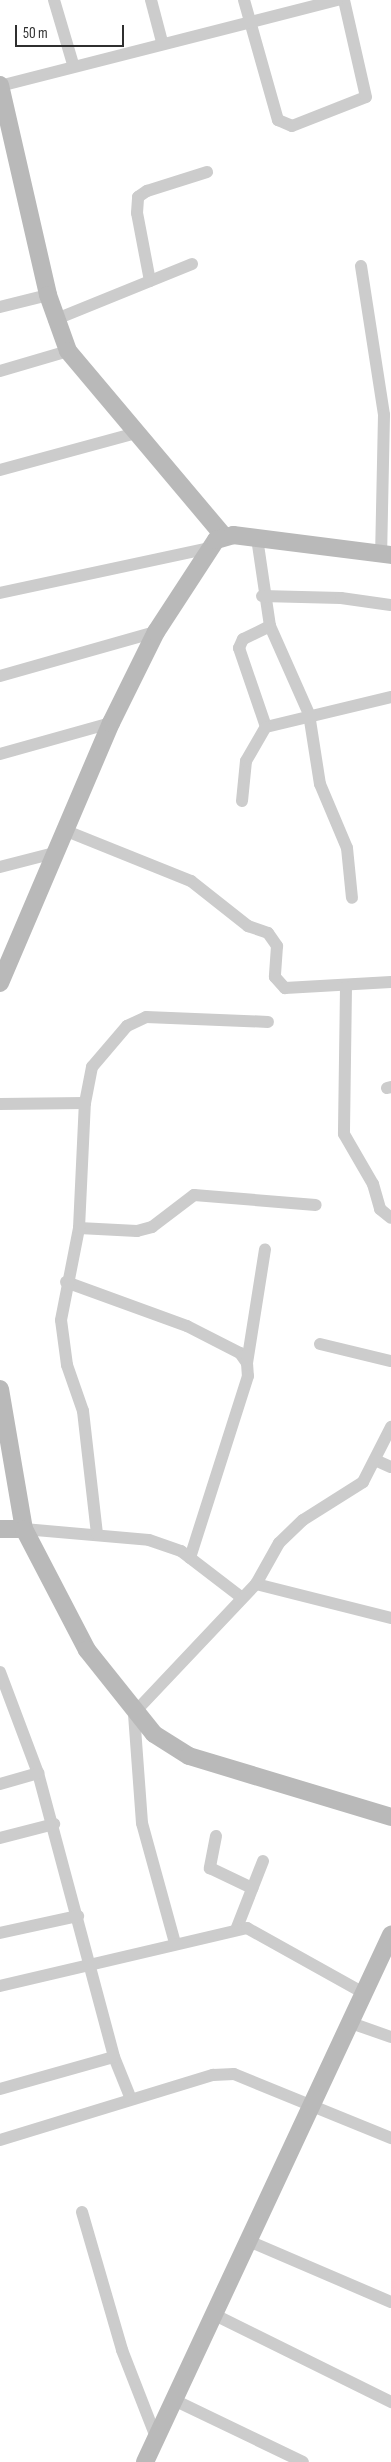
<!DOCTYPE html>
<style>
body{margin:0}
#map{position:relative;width:391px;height:2462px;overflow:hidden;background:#fff;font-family:"Sofia Sans Condensed",sans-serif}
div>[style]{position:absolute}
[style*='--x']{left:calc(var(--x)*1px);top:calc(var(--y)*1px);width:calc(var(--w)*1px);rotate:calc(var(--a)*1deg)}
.street>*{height:12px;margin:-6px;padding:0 6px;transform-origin:6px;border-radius:6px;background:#ccc}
.secondary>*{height:18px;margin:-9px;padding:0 9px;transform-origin:9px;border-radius:9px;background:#b9b9b9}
span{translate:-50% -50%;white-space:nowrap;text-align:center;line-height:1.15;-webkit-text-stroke:5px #fff;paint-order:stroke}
.scale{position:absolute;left:15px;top:25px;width:109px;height:22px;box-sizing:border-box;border:2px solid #2f2f2f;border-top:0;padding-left:6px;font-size:15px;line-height:18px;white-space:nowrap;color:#2f2f2f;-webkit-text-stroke:4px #fff;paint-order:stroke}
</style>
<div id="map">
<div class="street">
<i style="--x:54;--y:0;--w:67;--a:73.5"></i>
<i style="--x:151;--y:0;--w:43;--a:75.3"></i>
<i style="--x:244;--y:0;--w:125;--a:74.2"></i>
<i style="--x:278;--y:120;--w:15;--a:23"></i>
<i style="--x:292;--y:126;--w:79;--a:-21.4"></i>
<i style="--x:366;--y:97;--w:99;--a:-102.8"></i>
<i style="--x:0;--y:86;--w:348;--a:-14.3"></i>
<i style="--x:361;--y:266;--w:151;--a:81.2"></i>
<i style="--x:384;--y:415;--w:139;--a:91.2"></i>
<i style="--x:150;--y:281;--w:69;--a:-100.8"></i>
<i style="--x:137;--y:213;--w:16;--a:-86"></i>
<i style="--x:138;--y:197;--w:11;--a:-34"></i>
<i style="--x:147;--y:191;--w:63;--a:-17.6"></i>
<i style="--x:0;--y:307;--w:49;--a:-14"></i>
<i style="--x:54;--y:320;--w:149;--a:-22.1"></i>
<i style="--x:0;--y:371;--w:71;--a:-16.4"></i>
<i style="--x:0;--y:470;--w:141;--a:-15.2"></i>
<i style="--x:257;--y:538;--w:89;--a:81.6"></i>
<i style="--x:270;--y:626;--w:96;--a:66.1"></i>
<i style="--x:309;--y:714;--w:71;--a:81.1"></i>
<i style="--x:320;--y:784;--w:69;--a:67.1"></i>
<i style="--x:347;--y:848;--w:50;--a:84.3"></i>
<i style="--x:0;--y:593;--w:215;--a:-12.1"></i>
<i style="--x:262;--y:596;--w:79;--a:1.5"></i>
<i style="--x:341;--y:598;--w:50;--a:8"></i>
<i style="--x:270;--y:626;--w:30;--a:154"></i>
<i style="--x:243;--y:639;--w:10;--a:114"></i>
<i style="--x:239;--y:648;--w:83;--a:71.1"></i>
<i style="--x:266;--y:727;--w:129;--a:-13.5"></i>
<i style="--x:0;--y:676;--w:162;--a:-15.8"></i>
<i style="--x:0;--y:754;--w:115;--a:-15.6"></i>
<i style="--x:242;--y:801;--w:40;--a:-84.3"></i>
<i style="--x:246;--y:761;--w:39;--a:-60"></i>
<i style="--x:64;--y:830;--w:137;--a:21.9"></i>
<i style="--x:191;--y:881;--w:73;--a:38.3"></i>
<i style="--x:248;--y:926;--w:21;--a:19"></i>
<i style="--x:268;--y:933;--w:16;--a:55"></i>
<i style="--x:277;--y:946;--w:31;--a:94"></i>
<i style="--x:275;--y:977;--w:15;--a:48"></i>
<i style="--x:285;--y:988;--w:106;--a:-3.2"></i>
<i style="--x:0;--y:867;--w:56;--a:-14.5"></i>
<i style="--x:346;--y:987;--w:147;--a:90.8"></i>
<i style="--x:344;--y:1134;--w:58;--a:59.9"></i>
<i style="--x:373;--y:1184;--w:26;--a:74"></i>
<i style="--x:380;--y:1209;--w:14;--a:39"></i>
<i style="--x:387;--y:1088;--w:4;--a:-14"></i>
<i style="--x:0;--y:1104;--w:85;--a:-0.7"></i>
<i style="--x:79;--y:1228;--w:58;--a:3"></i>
<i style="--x:137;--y:1231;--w:16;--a:-15"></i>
<i style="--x:152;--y:1227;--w:53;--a:-37.3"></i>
<i style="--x:194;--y:1195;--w:122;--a:4.7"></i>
<i style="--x:66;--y:1282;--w:129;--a:20"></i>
<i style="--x:187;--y:1326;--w:59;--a:27"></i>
<i style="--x:240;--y:1353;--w:12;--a:55"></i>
<i style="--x:247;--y:1363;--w:13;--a:86"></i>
<i style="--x:248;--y:1376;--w:191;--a:107.7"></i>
<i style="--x:320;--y:1344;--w:73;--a:13.5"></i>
<i style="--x:247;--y:1363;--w:115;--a:-81"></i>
<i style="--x:375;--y:1460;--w:17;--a:24"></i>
<i style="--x:24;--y:1529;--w:125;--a:5"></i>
<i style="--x:149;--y:1540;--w:34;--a:19"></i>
<i style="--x:181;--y:1551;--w:76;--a:37.5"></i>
<i style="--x:97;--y:1534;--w:124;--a:-96.5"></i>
<i style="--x:83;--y:1411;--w:49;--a:-109.2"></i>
<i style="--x:67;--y:1365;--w:45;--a:-97.6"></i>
<i style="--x:61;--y:1320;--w:94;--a:-78.9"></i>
<i style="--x:79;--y:1228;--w:125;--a:-87.3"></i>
<i style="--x:85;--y:1103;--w:37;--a:-79"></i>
<i style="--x:92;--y:1067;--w:54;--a:-49.5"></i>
<i style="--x:127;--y:1026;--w:21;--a:-25"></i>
<i style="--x:146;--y:1017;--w:122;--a:2.3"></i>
<i style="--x:256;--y:1584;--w:139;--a:14.1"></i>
<i style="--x:0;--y:1672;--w:108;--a:69.4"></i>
<i style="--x:38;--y:1773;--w:294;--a:75"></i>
<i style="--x:114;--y:2057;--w:45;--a:68"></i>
<i style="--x:0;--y:1784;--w:40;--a:-16"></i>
<i style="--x:216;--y:1836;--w:33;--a:101"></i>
<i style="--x:210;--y:1868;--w:47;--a:25.5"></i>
<i style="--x:0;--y:1838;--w:56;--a:-14.5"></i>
<i style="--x:236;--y:1930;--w:74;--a:-68.6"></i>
<i style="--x:0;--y:1933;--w:80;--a:-12.3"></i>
<i style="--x:175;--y:1943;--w:124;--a:-105.4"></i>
<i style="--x:142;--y:1823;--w:110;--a:-94.2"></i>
<i style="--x:134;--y:1713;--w:178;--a:-46.6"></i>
<i style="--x:256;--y:1584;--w:47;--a:-60.7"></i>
<i style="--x:279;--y:1543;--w:33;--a:-44"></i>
<i style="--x:303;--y:1520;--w:71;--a:-32.3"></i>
<i style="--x:363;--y:1482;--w:62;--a:-63"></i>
<i style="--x:0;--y:1986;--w:254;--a:-13.2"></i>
<i style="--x:247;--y:1928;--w:134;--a:29.1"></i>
<i style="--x:351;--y:2023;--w:42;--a:19.3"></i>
<i style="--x:0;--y:2089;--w:118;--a:-15.7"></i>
<i style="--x:0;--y:2140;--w:223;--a:-17"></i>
<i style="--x:213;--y:2075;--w:21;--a:-3"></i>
<i style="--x:234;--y:2074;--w:170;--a:22.2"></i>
<i style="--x:82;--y:2212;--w:144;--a:73.8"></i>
<i style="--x:122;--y:2350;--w:93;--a:68.7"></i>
<i style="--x:251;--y:2242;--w:152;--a:23.2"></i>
<i style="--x:213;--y:2314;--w:199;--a:26.3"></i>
<i style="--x:174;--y:2400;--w:143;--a:25.7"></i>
</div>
<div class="secondary">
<i style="--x:0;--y:85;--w:215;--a:77.1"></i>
<i style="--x:48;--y:295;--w:59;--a:70.3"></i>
<i style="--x:68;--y:351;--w:241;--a:49.9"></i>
<i style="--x:0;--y:983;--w:283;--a:-66.9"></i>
<i style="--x:111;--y:723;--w:102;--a:-63.7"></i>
<i style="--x:156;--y:632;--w:110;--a:-56.9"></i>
<i style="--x:216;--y:540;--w:18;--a:-16"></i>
<i style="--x:233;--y:535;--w:159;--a:7.2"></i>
<i style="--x:0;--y:1389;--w:142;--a:80.3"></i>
<i style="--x:24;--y:1529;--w:24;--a:180"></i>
<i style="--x:24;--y:1529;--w:136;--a:62.5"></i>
<i style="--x:87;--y:1650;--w:107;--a:51.4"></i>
<i style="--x:154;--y:1734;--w:41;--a:32.2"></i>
<i style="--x:189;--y:1756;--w:211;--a:16.8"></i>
<i style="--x:145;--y:2462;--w:582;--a:-64.98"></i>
</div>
<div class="scale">50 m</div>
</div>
